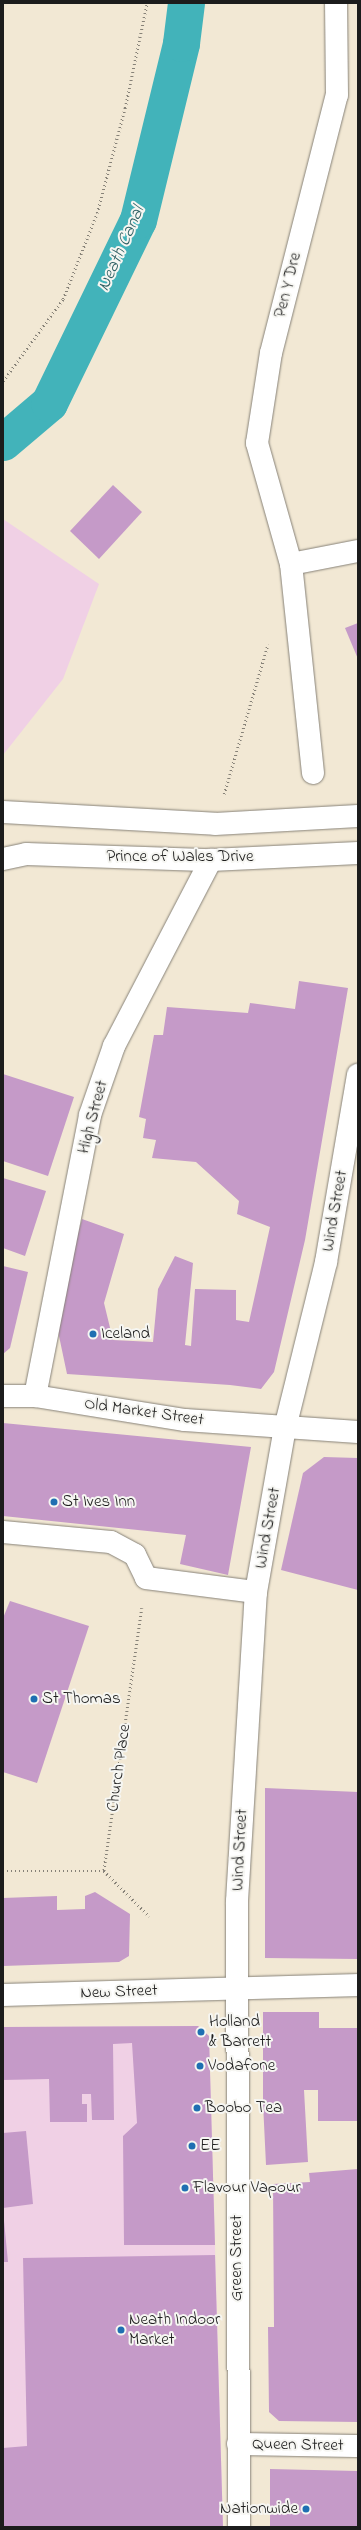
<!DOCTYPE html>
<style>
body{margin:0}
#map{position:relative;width:361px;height:2530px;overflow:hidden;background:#f2e8d4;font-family:"Indie Flower",sans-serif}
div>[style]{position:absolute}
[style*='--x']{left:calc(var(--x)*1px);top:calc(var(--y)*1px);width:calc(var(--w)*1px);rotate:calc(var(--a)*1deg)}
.built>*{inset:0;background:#f0d0e5}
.canal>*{height:37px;margin:-18.5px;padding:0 18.5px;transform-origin:18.5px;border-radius:18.5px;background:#42b3ba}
.building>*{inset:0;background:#c59ac8}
.path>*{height:2.5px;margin-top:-1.25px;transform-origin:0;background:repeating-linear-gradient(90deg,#878278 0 1px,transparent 0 4px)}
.roads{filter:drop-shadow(0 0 1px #878278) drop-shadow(0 0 1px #878278)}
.minor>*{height:22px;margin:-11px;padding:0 11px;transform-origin:11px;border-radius:11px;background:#fff}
.major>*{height:22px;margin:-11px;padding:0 11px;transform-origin:11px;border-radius:11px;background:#fff}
.dots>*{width:11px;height:11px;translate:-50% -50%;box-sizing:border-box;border:2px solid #f6f6f2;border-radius:50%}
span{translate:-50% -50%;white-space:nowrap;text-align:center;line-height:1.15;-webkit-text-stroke:4px #f6f6f2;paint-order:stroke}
.street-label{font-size:17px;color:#1c1c1c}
.poi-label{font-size:17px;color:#1c1c1c}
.left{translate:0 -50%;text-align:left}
.right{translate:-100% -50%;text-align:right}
.water-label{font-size:18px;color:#2d6063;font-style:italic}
.frame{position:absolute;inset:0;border:4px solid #1c1c1c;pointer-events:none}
</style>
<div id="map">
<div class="built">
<i style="clip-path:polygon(3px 519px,99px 584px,63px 679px,3px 755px)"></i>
<i style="clip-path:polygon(198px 2026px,209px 2036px,223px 2527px,3px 2527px,3px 2027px)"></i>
</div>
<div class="canal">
<i style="--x:3;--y:442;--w:60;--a:-40.3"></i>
<i style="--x:49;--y:403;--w:203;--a:-64.1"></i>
<i style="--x:138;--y:220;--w:182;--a:-76.3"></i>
<i style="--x:181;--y:43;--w:40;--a:-82.9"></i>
</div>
<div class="building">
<i style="clip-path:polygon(113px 485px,142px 512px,99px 559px,70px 531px)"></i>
<i style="clip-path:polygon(358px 623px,358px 659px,345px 628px)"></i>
<i style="clip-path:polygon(299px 981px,348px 988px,305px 1240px,274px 1372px,261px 1389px,230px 1385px,67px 1374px,55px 1317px,82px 1219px,124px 1234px,104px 1303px,113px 1340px,153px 1342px,158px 1289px,175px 1256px,193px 1263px,185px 1345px,191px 1346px,195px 1289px,236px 1290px,236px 1320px,249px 1322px,270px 1227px,237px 1214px,239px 1201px,196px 1162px,152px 1158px,156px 1140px,143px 1138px,146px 1119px,139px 1117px,154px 1035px,163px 1035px,167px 1007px,248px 1013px,250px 1003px,295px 1009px)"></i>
<i style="clip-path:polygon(3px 1074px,74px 1097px,48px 1176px,3px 1161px)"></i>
<i style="clip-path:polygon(3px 1178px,46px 1191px,25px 1256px,3px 1248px)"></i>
<i style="clip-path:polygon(3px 1266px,28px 1272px,10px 1348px,3px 1354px)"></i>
<i style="clip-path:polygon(3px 1423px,251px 1447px,228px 1575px,180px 1564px,186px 1535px,3px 1516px)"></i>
<i style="clip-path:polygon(324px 1457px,358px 1458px,358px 1590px,281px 1570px,303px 1473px)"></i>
<i style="clip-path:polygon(10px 1601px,89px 1626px,37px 1783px,3px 1772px,3px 1618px)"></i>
<i style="clip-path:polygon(265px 1788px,358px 1792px,358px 1959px,265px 1958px)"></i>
<i style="clip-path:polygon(95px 1892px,130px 1914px,129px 1956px,119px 1962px,3px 1966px,3px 1898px,57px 1896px,57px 1910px,85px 1909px,85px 1896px)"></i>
<i style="clip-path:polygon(263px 2012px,319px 2012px,319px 2028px,358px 2028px,358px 2121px,318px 2121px,318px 2090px,304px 2090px,308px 2162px,266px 2165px,263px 2103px)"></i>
<i style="clip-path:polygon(198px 2026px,209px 2036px,215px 2245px,124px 2245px,123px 2136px,137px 2123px,132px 2043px,113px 2044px,114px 2120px,92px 2120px,91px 2094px,82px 2094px,82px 2104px,87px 2104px,87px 2122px,50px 2122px,49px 2079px,3px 2080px,3px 2027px)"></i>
<i style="clip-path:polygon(26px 2131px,33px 2204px,3px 2208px,3px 2133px)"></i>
<i style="clip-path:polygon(358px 2169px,358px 2422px,279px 2421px,269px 2412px,268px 2327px,274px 2327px,273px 2184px,310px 2182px,309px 2173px)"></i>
<i style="clip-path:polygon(3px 2210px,8px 2262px,3px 2262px)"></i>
<i style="clip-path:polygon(215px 2255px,223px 2527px,3px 2527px,3px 2448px,27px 2446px,23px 2258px)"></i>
<i style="clip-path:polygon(270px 2469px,358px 2471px,358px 2527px,270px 2527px)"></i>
</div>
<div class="path">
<i style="--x:3;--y:381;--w:102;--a:-53.8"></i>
<i style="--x:63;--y:299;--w:92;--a:-68.4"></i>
<i style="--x:97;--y:213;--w:109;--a:-75.1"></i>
<i style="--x:125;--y:108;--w:107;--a:-78.2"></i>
<i style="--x:224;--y:794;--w:156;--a:-73.7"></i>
<i style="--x:142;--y:1608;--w:266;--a:98.2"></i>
<i style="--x:104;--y:1871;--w:64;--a:45"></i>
<i style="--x:3;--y:1871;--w:101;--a:0"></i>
</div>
<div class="roads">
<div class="minor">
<i style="--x:291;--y:564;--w:68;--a:-11"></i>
<i style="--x:313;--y:773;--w:210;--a:-96"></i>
<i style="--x:291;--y:564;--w:126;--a:-105.7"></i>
<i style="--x:257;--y:443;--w:91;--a:-81.2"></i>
<i style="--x:271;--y:353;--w:266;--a:-75.7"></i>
<i style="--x:337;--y:95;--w:92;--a:-90.6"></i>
<i style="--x:3;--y:1396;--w:32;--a:0"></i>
<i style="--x:35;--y:1396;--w:152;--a:9.1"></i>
<i style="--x:185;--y:1420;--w:173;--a:4"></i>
<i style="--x:35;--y:1396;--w:286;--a:-78.9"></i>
<i style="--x:90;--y:1115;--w:73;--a:-70.8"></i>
<i style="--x:114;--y:1046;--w:210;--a:-62.5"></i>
<i style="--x:3;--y:1532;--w:108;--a:5.3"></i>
<i style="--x:111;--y:1542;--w:27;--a:28"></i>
<i style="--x:135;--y:1555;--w:25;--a:64"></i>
<i style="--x:146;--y:1578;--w:111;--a:7.3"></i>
<i style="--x:3;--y:1995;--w:355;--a:-1.6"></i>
<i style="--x:238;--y:2444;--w:120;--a:1"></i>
<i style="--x:239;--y:2527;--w:626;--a:-90.18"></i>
<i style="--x:237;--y:1901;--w:310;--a:-86.5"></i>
<i style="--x:256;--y:1592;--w:167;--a:-80"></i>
<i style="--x:285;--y:1428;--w:171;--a:-76.1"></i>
<i style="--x:326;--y:1262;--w:190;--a:-80.3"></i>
</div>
<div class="major">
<i style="--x:3;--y:812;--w:212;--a:3.2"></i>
<i style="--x:215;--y:824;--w:143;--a:-3.2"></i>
<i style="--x:3;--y:859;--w:24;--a:-12"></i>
<i style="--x:26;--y:854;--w:185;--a:1.9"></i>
<i style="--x:211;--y:860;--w:147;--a:-2.7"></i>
</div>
</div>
<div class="dots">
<i style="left:93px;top:1334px;background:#1f6fb2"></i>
<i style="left:54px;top:1502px;background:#1f6fb2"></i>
<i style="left:34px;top:1699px;background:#1f6fb2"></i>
<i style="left:201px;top:2032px;background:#1f6fb2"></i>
<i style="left:200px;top:2066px;background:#1f6fb2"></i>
<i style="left:197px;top:2108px;background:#1f6fb2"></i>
<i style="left:192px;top:2146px;background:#1f6fb2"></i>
<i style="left:185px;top:2188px;background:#1f6fb2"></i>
<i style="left:121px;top:2330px;background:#1f6fb2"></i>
<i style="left:306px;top:2509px;background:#1f6fb2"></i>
</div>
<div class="street-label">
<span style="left:288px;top:285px;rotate:-76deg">Pen Y Dre</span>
<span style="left:180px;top:857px">Prince of Wales Drive</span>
<span style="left:93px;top:1117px;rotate:-75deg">High Street</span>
<span style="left:335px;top:1211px;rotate:-80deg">Wind Street</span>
<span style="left:144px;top:1412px;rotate:8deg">Old Market Street</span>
<span style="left:268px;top:1528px;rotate:-80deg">Wind Street</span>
<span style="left:119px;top:1768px;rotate:-82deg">Church Place</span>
<span style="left:240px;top:1850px;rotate:-87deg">Wind Street</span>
<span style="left:119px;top:1992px;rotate:-2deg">New Street</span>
<span style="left:237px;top:2258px;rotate:-90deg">Green Street</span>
<span style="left:298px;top:2445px;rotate:1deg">Queen Street</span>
</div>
<div class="poi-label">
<span class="left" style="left:101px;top:1334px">Iceland</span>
<span class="left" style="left:62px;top:1502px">St Ives Inn</span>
<span class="left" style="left:42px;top:1699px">St Thomas</span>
<span class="left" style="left:209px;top:2032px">Holland<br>&amp; Barrett</span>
<span class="left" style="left:208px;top:2066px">Vodafone</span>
<span class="left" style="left:205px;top:2108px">Boobo Tea</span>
<span class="left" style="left:200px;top:2146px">EE</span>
<span class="left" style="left:193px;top:2188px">Flavour Vapour</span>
<span class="left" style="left:129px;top:2330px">Neath Indoor<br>Market</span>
<span class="right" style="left:298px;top:2509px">Nationwide</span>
</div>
<div class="water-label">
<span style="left:122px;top:249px;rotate:-66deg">Neath Canal</span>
</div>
<div class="frame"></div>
</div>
